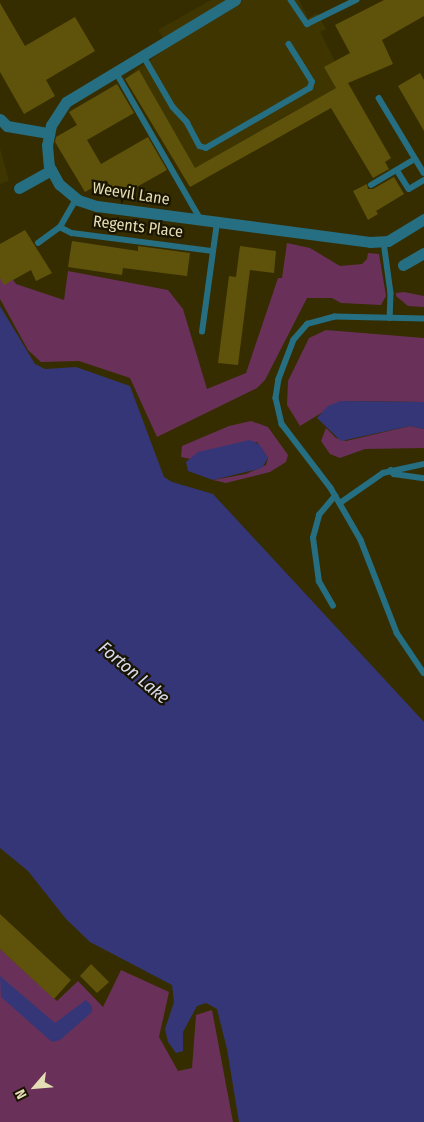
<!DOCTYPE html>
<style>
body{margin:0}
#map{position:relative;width:424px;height:1122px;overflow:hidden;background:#352d00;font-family:"Fira Sans Condensed",sans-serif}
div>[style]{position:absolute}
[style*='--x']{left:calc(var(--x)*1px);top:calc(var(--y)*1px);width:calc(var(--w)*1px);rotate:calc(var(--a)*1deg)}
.built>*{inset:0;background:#3e3500}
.green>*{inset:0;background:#693159}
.water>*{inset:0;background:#353677}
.building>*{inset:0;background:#5f530b}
.lane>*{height:5.5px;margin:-2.75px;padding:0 2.75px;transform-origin:2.75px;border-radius:2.75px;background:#266e81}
.street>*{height:11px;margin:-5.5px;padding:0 5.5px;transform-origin:5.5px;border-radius:5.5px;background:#266e81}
span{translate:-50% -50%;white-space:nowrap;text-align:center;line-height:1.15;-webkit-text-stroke:4.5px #1a1500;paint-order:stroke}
.street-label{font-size:16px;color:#e4ddb5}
.water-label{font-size:18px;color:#d7daee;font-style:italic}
.north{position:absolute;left:10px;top:1062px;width:50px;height:50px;-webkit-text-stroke:4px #1a1500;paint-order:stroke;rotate:243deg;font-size:14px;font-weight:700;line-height:20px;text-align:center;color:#e4ddb5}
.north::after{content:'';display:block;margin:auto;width:18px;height:22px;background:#e4ddb5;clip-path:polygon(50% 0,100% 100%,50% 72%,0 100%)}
</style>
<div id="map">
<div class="built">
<i style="clip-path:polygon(211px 0,299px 0,308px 18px,317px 13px,326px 29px,320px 32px,335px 61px,336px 88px,268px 126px,275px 139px,190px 187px,127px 77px,168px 47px,158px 30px)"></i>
<i style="clip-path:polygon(0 148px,9px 181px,0 184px)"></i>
</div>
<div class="green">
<i style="clip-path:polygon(287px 243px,310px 248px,340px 266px,362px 264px,367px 259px,368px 253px,379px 254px,386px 296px,381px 305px,341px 303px,332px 298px,307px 298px,265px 380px,257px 388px,157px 437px,130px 378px,79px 361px,41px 362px,28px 350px,0 299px,0 261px,16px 284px,64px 300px,68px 271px,168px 290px,183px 309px,207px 389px,246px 373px,278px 278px,282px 278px)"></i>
<i style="clip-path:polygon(404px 292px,424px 296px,424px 307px,408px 306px,396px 296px,396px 293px)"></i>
<i style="clip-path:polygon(326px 330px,424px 338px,424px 402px,341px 401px,300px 426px,287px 405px,288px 381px,309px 338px)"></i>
<i style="clip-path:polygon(251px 421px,268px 427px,288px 455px,286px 462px,270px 472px,226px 483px,213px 480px,246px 474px,266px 465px,268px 458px,257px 442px,191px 459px,181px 457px,182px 446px,229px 426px)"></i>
<i style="clip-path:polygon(410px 426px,424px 429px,424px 448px,365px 449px,340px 458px,330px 454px,321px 441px,326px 428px,336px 438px,346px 441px)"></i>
<i style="clip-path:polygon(0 949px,57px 1001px,78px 981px,103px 1007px,121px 970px,169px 992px,159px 1037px,178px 1071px,192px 1068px,196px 1015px,212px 1010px,233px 1122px,0 1122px)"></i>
</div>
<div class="water">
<i style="clip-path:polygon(0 306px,35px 364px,45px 369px,76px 367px,130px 386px,164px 477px,172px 482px,213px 494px,424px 722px,424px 1122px,239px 1122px,227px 1049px,217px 1009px,206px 1003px,197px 1006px,183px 1032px,183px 1051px,176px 1053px,168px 1042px,165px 1029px,174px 1002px,172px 985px,90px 942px,66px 919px,28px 871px,0 848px)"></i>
<i style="clip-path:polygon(341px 401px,424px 402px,424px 429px,410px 426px,341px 441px,317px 418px,328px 406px)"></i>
<i style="clip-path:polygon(250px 440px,260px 445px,268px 458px,262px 468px,213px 480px,188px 471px,186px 462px,198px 452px)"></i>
<i style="clip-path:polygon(0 976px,55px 1023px,86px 1000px,92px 1006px,92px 1012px,60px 1040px,52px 1042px,1px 997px)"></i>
</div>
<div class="building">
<i style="clip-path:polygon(384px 0,424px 0,424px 16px,382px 40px,393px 64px,348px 83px,391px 158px,385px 162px,389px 169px,373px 178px,331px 108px,190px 187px,125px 79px,139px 70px,195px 168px,336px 88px,324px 67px,350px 53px,335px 25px)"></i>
<i style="clip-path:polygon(0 3px,25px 46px,75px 17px,95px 51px,46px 80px,55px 96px,24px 114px,0 72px)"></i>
<i style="clip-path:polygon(420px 73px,424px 80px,424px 131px,398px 86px)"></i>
<i style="clip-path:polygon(117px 84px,134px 113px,87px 140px,101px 164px,148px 137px,167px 170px,117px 198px,106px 180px,85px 192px,55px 142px,56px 137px,77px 125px,69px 112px)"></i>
<i style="clip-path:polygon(394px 177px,404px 194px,376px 211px,378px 214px,368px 220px,353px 191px,367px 184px,368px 189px,373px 189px)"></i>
<i style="clip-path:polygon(25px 230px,52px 273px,36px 281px,31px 270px,4px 285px,0 278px,0 244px)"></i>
<i style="clip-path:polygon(72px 241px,138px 251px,138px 246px,190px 253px,187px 276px,123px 268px,122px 275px,68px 267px)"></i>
<i style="clip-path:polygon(240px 246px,276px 251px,274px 273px,250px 270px,238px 365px,218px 363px,229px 276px,236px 277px)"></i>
<i style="clip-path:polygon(0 914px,71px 980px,54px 999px,0 949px)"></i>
<i style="clip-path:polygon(91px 964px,109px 982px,97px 993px,80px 976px)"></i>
</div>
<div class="lane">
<i style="--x:291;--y:0;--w:29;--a:56"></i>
<i style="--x:307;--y:24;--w:55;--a:-26.1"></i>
<i style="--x:143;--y:55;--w:60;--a:60"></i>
<i style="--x:173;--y:107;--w:21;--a:47"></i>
<i style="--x:187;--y:122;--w:27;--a:62"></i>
<i style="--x:200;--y:146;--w:6;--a:18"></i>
<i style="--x:206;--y:148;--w:120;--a:-30"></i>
<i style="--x:310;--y:88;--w:6;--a:-72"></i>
<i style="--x:312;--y:82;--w:44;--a:-121.9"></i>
<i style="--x:116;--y:72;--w:171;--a:60.1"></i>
<i style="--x:379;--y:98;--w:87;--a:59"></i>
<i style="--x:397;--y:170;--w:22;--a:58"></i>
<i style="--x:409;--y:189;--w:17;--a:-31"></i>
<i style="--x:371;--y:185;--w:51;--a:-30.6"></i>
<i style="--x:60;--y:227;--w:32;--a:-60"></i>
<i style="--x:384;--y:242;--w:51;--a:82.2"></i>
<i style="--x:391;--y:293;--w:25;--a:92"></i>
<i style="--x:38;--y:243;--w:27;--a:-36"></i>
<i style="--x:60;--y:227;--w:13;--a:27"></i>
<i style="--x:72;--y:233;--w:142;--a:7.3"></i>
<i style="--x:424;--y:319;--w:89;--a:-178.7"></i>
<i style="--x:335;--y:317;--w:28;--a:165"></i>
<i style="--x:308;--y:324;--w:21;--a:131"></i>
<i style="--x:294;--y:340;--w:42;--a:111"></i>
<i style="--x:279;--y:379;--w:19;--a:99"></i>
<i style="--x:276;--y:398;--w:27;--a:77"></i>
<i style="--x:282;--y:424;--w:81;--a:52.6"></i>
<i style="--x:331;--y:488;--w:60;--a:60"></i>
<i style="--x:361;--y:540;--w:100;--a:68.8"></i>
<i style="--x:397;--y:633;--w:48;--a:56"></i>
<i style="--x:202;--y:332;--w:110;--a:-82.2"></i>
<i style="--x:391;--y:470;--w:5;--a:53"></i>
<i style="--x:394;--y:474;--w:30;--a:8"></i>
<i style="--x:340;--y:503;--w:52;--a:-34.9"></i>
<i style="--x:383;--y:473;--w:42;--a:-12.4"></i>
<i style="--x:333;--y:606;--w:28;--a:-120"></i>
<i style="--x:319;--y:582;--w:44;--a:-97.8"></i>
<i style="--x:313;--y:538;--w:24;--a:-75"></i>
<i style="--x:319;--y:515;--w:25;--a:-50"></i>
</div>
<div class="street">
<i style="--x:235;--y:0;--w:197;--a:148.9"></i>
<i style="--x:66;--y:102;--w:27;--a:123"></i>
<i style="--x:51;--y:125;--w:20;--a:101"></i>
<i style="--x:47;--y:145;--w:21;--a:85"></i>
<i style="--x:49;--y:166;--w:21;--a:61"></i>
<i style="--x:59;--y:184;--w:25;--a:40"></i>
<i style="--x:78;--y:200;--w:20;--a:18"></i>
<i style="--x:97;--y:206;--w:275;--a:7.5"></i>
<i style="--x:370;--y:242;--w:18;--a:-3"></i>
<i style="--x:388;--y:241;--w:42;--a:-31.4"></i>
<i style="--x:0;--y:119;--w:10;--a:45"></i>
<i style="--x:7;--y:126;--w:42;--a:9.7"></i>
<i style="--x:19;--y:188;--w:37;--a:-29"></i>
<i style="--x:403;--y:265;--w:24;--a:-30"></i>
</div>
<div class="street-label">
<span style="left:131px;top:194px;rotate:9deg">Weevil Lane</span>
<span style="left:138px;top:227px;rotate:7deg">Regents Place</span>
</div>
<div class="water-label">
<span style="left:134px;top:673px;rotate:40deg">Forton Lake</span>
</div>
<div class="north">N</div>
</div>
